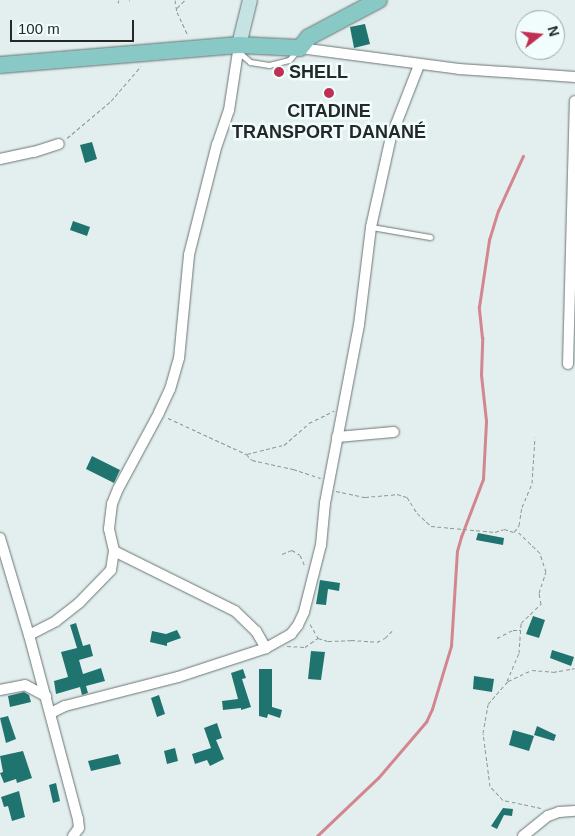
<!DOCTYPE html>
<meta charset="utf-8">
<style>
body{margin:0}
#map{position:relative;width:575px;height:836px;overflow:hidden;background:#e3efee;font-family:Helvetica,sans-serif}
div>[style]{position:absolute}
[style*='--x']{left:calc(var(--x)*1px);top:calc(var(--y)*1px);width:calc(var(--w)*1px);rotate:calc(var(--a)*1deg)}
.stream>*{height:2.5px;margin:-1.25px;padding:0 1.25px;transform-origin:1.25px;border-radius:1.25px;background:#d48690}
.building>*{inset:0;background:#1f7470}
.path>*{height:1px;margin-top:-0.5px;transform-origin:0;background:repeating-linear-gradient(90deg,#8d9695 0 4px,transparent 0 6.5px)}
.roads{filter:drop-shadow(0 0 1px #6a7574) drop-shadow(0 0 1px #6a7574)}
.lane>*{height:5px;margin:-2.5px;padding:0 2.5px;transform-origin:2.5px;border-radius:2.5px;background:#fff}
.street>*{height:10px;margin:-5px;padding:0 5px;transform-origin:5px;border-radius:5px;background:#fff}
.secondary>*{height:14px;margin:-7px;padding:0 7px;transform-origin:7px;border-radius:7px;background:#c4e3e2}
.primary>*{height:16px;margin:-8px;padding:0 8px;transform-origin:8px;border-radius:8px;background:#88c8c5}
.dots>*{width:14px;height:14px;translate:-50% -50%;box-sizing:border-box;border:2px solid #f0fdfc;border-radius:50%}
span{translate:-50% -50%;white-space:nowrap;text-align:center;line-height:1.15;-webkit-text-stroke:5px #f0fdfc;paint-order:stroke}
.poi-label{font-size:18px;color:#242928;font-weight:700}
.left{translate:0 -50%;text-align:left}
.north{position:absolute;left:515px;top:10px;width:50px;height:50px;box-sizing:border-box;background:#f0fdfc;border:1px solid #9ea8a7;border-radius:50%;rotate:74deg;font-size:14px;font-weight:700;line-height:20px;text-align:center;color:#242928}
.north::after{content:'';display:block;margin:auto;width:18px;height:22px;background:#bf3054;clip-path:polygon(50% 0,100% 100%,50% 72%,0 100%)}
.scale{position:absolute;left:10px;top:20px;width:124px;height:22px;box-sizing:border-box;border:2px solid #242928;border-top:0;padding-left:6px;font-size:15px;line-height:18px;white-space:nowrap;color:#242928;-webkit-text-stroke:4px #f0fdfc;paint-order:stroke}
</style>
<div id="map">
<div class="stream">
<i style="--x:317;--y:836;--w:84;--a:-43.6"></i>
<i style="--x:378;--y:778;--w:74;--a:-49.4"></i>
<i style="--x:426;--y:722;--w:14;--a:-65"></i>
<i style="--x:432;--y:709;--w:66;--a:-73.2"></i>
<i style="--x:451;--y:646;--w:95;--a:-86.4"></i>
<i style="--x:457;--y:551;--w:15;--a:-74"></i>
<i style="--x:461;--y:537;--w:62;--a:-69.2"></i>
<i style="--x:483;--y:479;--w:58;--a:-87"></i>
<i style="--x:486;--y:421;--w:46;--a:-96.2"></i>
<i style="--x:481;--y:375;--w:37;--a:-88"></i>
<i style="--x:482;--y:338;--w:31;--a:-96"></i>
<i style="--x:479;--y:307;--w:68;--a:-81.5"></i>
<i style="--x:489;--y:240;--w:30;--a:-73"></i>
<i style="--x:498;--y:211;--w:60;--a:-65.6"></i>
</div>
<div class="building">
<i style="clip-path:polygon(365px 24px,370px 44px,354px 48px,350px 27px)"></i>
<i style="clip-path:polygon(92px 142px,97px 159px,85px 163px,80px 145px)"></i>
<i style="clip-path:polygon(73px 221px,90px 227px,87px 236px,70px 230px)"></i>
<i style="clip-path:polygon(92px 456px,120px 470px,114px 483px,86px 469px)"></i>
<i style="clip-path:polygon(478px 533px,504px 538px,503px 545px,476px 540px)"></i>
<i style="clip-path:polygon(320px 580px,340px 583px,339px 591px,328px 589px,326px 605px,316px 604px)"></i>
<i style="clip-path:polygon(533px 616px,545px 620px,539px 638px,526px 634px)"></i>
<i style="clip-path:polygon(76px 623px,83px 646px,90px 644px,93px 656px,79px 660px,83px 674px,101px 668px,105px 681px,86px 686px,88px 693px,82px 695px,80px 687px,56px 694px,54px 681px,68px 677px,61px 652px,77px 648px,70px 625px)"></i>
<i style="clip-path:polygon(177px 630px,181px 638px,167px 643px,167px 646px,150px 642px,152px 631px,166px 634px)"></i>
<i style="clip-path:polygon(552px 650px,574px 657px,571px 666px,550px 658px)"></i>
<i style="clip-path:polygon(311px 651px,325px 652px,321px 680px,308px 679px)"></i>
<i style="clip-path:polygon(243px 669px,246px 678px,242px 679px,251px 707px,241px 710px,241px 708px,223px 710px,222px 701px,238px 699px,231px 673px)"></i>
<i style="clip-path:polygon(259px 669px,272px 669px,272px 707px,282px 710px,280px 718px,268px 714px,267px 718px,259px 716px)"></i>
<i style="clip-path:polygon(474px 676px,494px 679px,492px 692px,473px 689px)"></i>
<i style="clip-path:polygon(24px 692px,29px 695px,31px 702px,10px 707px,8px 696px)"></i>
<i style="clip-path:polygon(159px 695px,165px 714px,157px 717px,151px 698px)"></i>
<i style="clip-path:polygon(8px 716px,16px 739px,6px 743px,0 718px)"></i>
<i style="clip-path:polygon(217px 723px,222px 738px,216px 740px,224px 759px,210px 766px,207px 760px,195px 764px,192px 754px,211px 748px,204px 728px)"></i>
<i style="clip-path:polygon(537px 726px,556px 735px,554px 741px,534px 735px)"></i>
<i style="clip-path:polygon(513px 730px,534px 736px,529px 751px,509px 745px)"></i>
<i style="clip-path:polygon(175px 748px,178px 761px,167px 764px,164px 751px)"></i>
<i style="clip-path:polygon(23px 751px,32px 778px,17px 783px,16px 779px,4px 783px,0 773px,3px 772px,0 756px)"></i>
<i style="clip-path:polygon(118px 754px,121px 764px,91px 771px,88px 761px)"></i>
<i style="clip-path:polygon(56px 783px,60px 801px,53px 803px,49px 785px)"></i>
<i style="clip-path:polygon(19px 791px,25px 817px,12px 821px,8px 806px,4px 807px,1px 797px)"></i>
<i style="clip-path:polygon(503px 808px,513px 809px,512px 816px,504px 815px,497px 829px,491px 826px)"></i>
</div>
<div class="path">
<i style="--x:129;--y:0;--w:1;--a:45"></i>
<i style="--x:175;--y:0;--w:12;--a:81"></i>
<i style="--x:177;--y:12;--w:26;--a:65"></i>
<i style="--x:118;--y:3;--w:3;--a:-72"></i>
<i style="--x:177;--y:8;--w:11;--a:-45"></i>
<i style="--x:67;--y:138;--w:57;--a:-40.1"></i>
<i style="--x:111;--y:101;--w:46;--a:-49.4"></i>
<i style="--x:168;--y:418;--w:86;--a:24.8"></i>
<i style="--x:246;--y:454;--w:8;--a:45"></i>
<i style="--x:252;--y:460;--w:42;--a:12.4"></i>
<i style="--x:293;--y:469;--w:29;--a:18"></i>
<i style="--x:247;--y:454;--w:38;--a:-14"></i>
<i style="--x:284;--y:445;--w:33;--a:-41"></i>
<i style="--x:309;--y:423;--w:28;--a:-26"></i>
<i style="--x:336;--y:491;--w:30;--a:12"></i>
<i style="--x:365;--y:497;--w:32;--a:-5"></i>
<i style="--x:397;--y:494;--w:10;--a:17"></i>
<i style="--x:407;--y:497;--w:19;--a:58"></i>
<i style="--x:417;--y:513;--w:19;--a:43"></i>
<i style="--x:431;--y:526;--w:64;--a:5.4"></i>
<i style="--x:495;--y:532;--w:9;--a:-18"></i>
<i style="--x:504;--y:529;--w:10;--a:17"></i>
<i style="--x:514;--y:532;--w:9;--a:-54"></i>
<i style="--x:519;--y:525;--w:18;--a:-81"></i>
<i style="--x:522;--y:507;--w:26;--a:-67"></i>
<i style="--x:532;--y:483;--w:46;--a:-86.3"></i>
<i style="--x:282;--y:554;--w:11;--a:-22"></i>
<i style="--x:292;--y:550;--w:9;--a:32"></i>
<i style="--x:300;--y:555;--w:12;--a:66"></i>
<i style="--x:310;--y:624;--w:16;--a:60"></i>
<i style="--x:497;--y:638;--w:18;--a:-27"></i>
<i style="--x:513;--y:630;--w:7;--a:0"></i>
<i style="--x:287;--y:646;--w:18;--a:3"></i>
<i style="--x:305;--y:647;--w:16;--a:-35"></i>
<i style="--x:318;--y:638;--w:10;--a:17"></i>
<i style="--x:328;--y:641;--w:23;--a:-2"></i>
<i style="--x:351;--y:640;--w:26;--a:4"></i>
<i style="--x:377;--y:642;--w:9;--a:-27"></i>
<i style="--x:385;--y:638;--w:10;--a:-45"></i>
<i style="--x:507;--y:681;--w:30;--a:-67"></i>
<i style="--x:519;--y:653;--w:30;--a:-86"></i>
<i style="--x:521;--y:623;--w:28;--a:-44"></i>
<i style="--x:541;--y:604;--w:11;--a:-100"></i>
<i style="--x:539;--y:593;--w:22;--a:-72"></i>
<i style="--x:546;--y:572;--w:20;--a:-108"></i>
<i style="--x:540;--y:553;--w:33;--a:-136"></i>
<i style="--x:541;--y:808;--w:39;--a:-168"></i>
<i style="--x:503;--y:800;--w:19;--a:-133"></i>
<i style="--x:490;--y:786;--w:53;--a:-97.5"></i>
<i style="--x:483;--y:733;--w:29;--a:-80"></i>
<i style="--x:488;--y:704;--w:30;--a:-49"></i>
<i style="--x:508;--y:681;--w:26;--a:-25"></i>
<i style="--x:532;--y:670;--w:21;--a:5"></i>
<i style="--x:553;--y:672;--w:22;--a:-10"></i>
</div>
<div class="roads">
<div class="lane">
<i style="--x:240;--y:50;--w:5;--a:68"></i>
<i style="--x:242;--y:55;--w:11;--a:41"></i>
<i style="--x:250;--y:62;--w:19;--a:9"></i>
<i style="--x:269;--y:65;--w:21;--a:-14"></i>
<i style="--x:289;--y:60;--w:11;--a:-49"></i>
<i style="--x:371;--y:227;--w:60;--a:9.6"></i>
</div>
<div class="street">
<i style="--x:239;--y:45;--w:66;--a:98.7"></i>
<i style="--x:229;--y:110;--w:36;--a:109"></i>
<i style="--x:217;--y:144;--w:114;--a:104.2"></i>
<i style="--x:189;--y:255;--w:103;--a:95.5"></i>
<i style="--x:179;--y:358;--w:32;--a:106"></i>
<i style="--x:170;--y:389;--w:26;--a:115"></i>
<i style="--x:159;--y:413;--w:86;--a:118.3"></i>
<i style="--x:118;--y:489;--w:16;--a:112"></i>
<i style="--x:112;--y:504;--w:25;--a:97"></i>
<i style="--x:109;--y:529;--w:23;--a:77"></i>
<i style="--x:114;--y:551;--w:135;--a:26.4"></i>
<i style="--x:235;--y:611;--w:29;--a:44"></i>
<i style="--x:256;--y:631;--w:20;--a:60"></i>
<i style="--x:300;--y:48;--w:160;--a:7.5"></i>
<i style="--x:459;--y:69;--w:116;--a:3.9"></i>
<i style="--x:0;--y:159;--w:35;--a:-12"></i>
<i style="--x:34;--y:152;--w:26;--a:-18"></i>
<i style="--x:568;--y:364;--w:263;--a:-88.5"></i>
<i style="--x:337;--y:437;--w:57;--a:-5"></i>
<i style="--x:0;--y:538;--w:101;--a:73.4"></i>
<i style="--x:29;--y:635;--w:30;--a:-27"></i>
<i style="--x:56;--y:621;--w:29;--a:-38"></i>
<i style="--x:79;--y:603;--w:46;--a:-45.9"></i>
<i style="--x:111;--y:570;--w:19;--a:-81"></i>
<i style="--x:29;--y:635;--w:190;--a:75.1"></i>
<i style="--x:78;--y:819;--w:9;--a:84"></i>
<i style="--x:79;--y:828;--w:10;--a:127"></i>
<i style="--x:0;--y:690;--w:25;--a:-11"></i>
<i style="--x:25;--y:685;--w:24;--a:28"></i>
<i style="--x:51;--y:713;--w:16;--a:-27"></i>
<i style="--x:65;--y:706;--w:117;--a:-14.4"></i>
<i style="--x:178;--y:677;--w:93;--a:-18.2"></i>
<i style="--x:266;--y:648;--w:29;--a:-29"></i>
<i style="--x:291;--y:634;--w:11;--a:-52"></i>
<i style="--x:298;--y:625;--w:14;--a:-65"></i>
<i style="--x:304;--y:612;--w:69;--a:-75.8"></i>
<i style="--x:321;--y:545;--w:42;--a:-84.6"></i>
<i style="--x:325;--y:503;--w:181;--a:-79.2"></i>
<i style="--x:359;--y:325;--w:99;--a:-83"></i>
<i style="--x:371;--y:227;--w:92;--a:-77.5"></i>
<i style="--x:391;--y:137;--w:77;--a:-68.7"></i>
<i style="--x:523;--y:836;--w:32;--a:-39"></i>
<i style="--x:548;--y:816;--w:12;--a:-20"></i>
<i style="--x:559;--y:812;--w:16;--a:-4"></i>
</div>
<div class="secondary">
<i style="--x:239;--y:45;--w:46;--a:-76.3"></i>
</div>
<div class="primary">
<i style="--x:0;--y:65;--w:240;--a:-4.8"></i>
<i style="--x:239;--y:45;--w:61;--a:2.8"></i>
<i style="--x:300;--y:48;--w:14;--a:-51"></i>
<i style="--x:309;--y:37;--w:79;--a:-27.9"></i>
</div>
</div>
<div class="dots">
<i style="left:279px;top:72px;background:#bf3054"></i>
<i style="left:329px;top:93px;background:#bf3054"></i>
</div>
<div class="poi-label">
<span class="left" style="left:289px;top:72px">SHELL</span>
<span style="left:329px;top:122px">CITADINE<br>TRANSPORT DANANÉ</span>
</div>
<div class="north">N</div>
<div class="scale">100 m</div>
</div>
